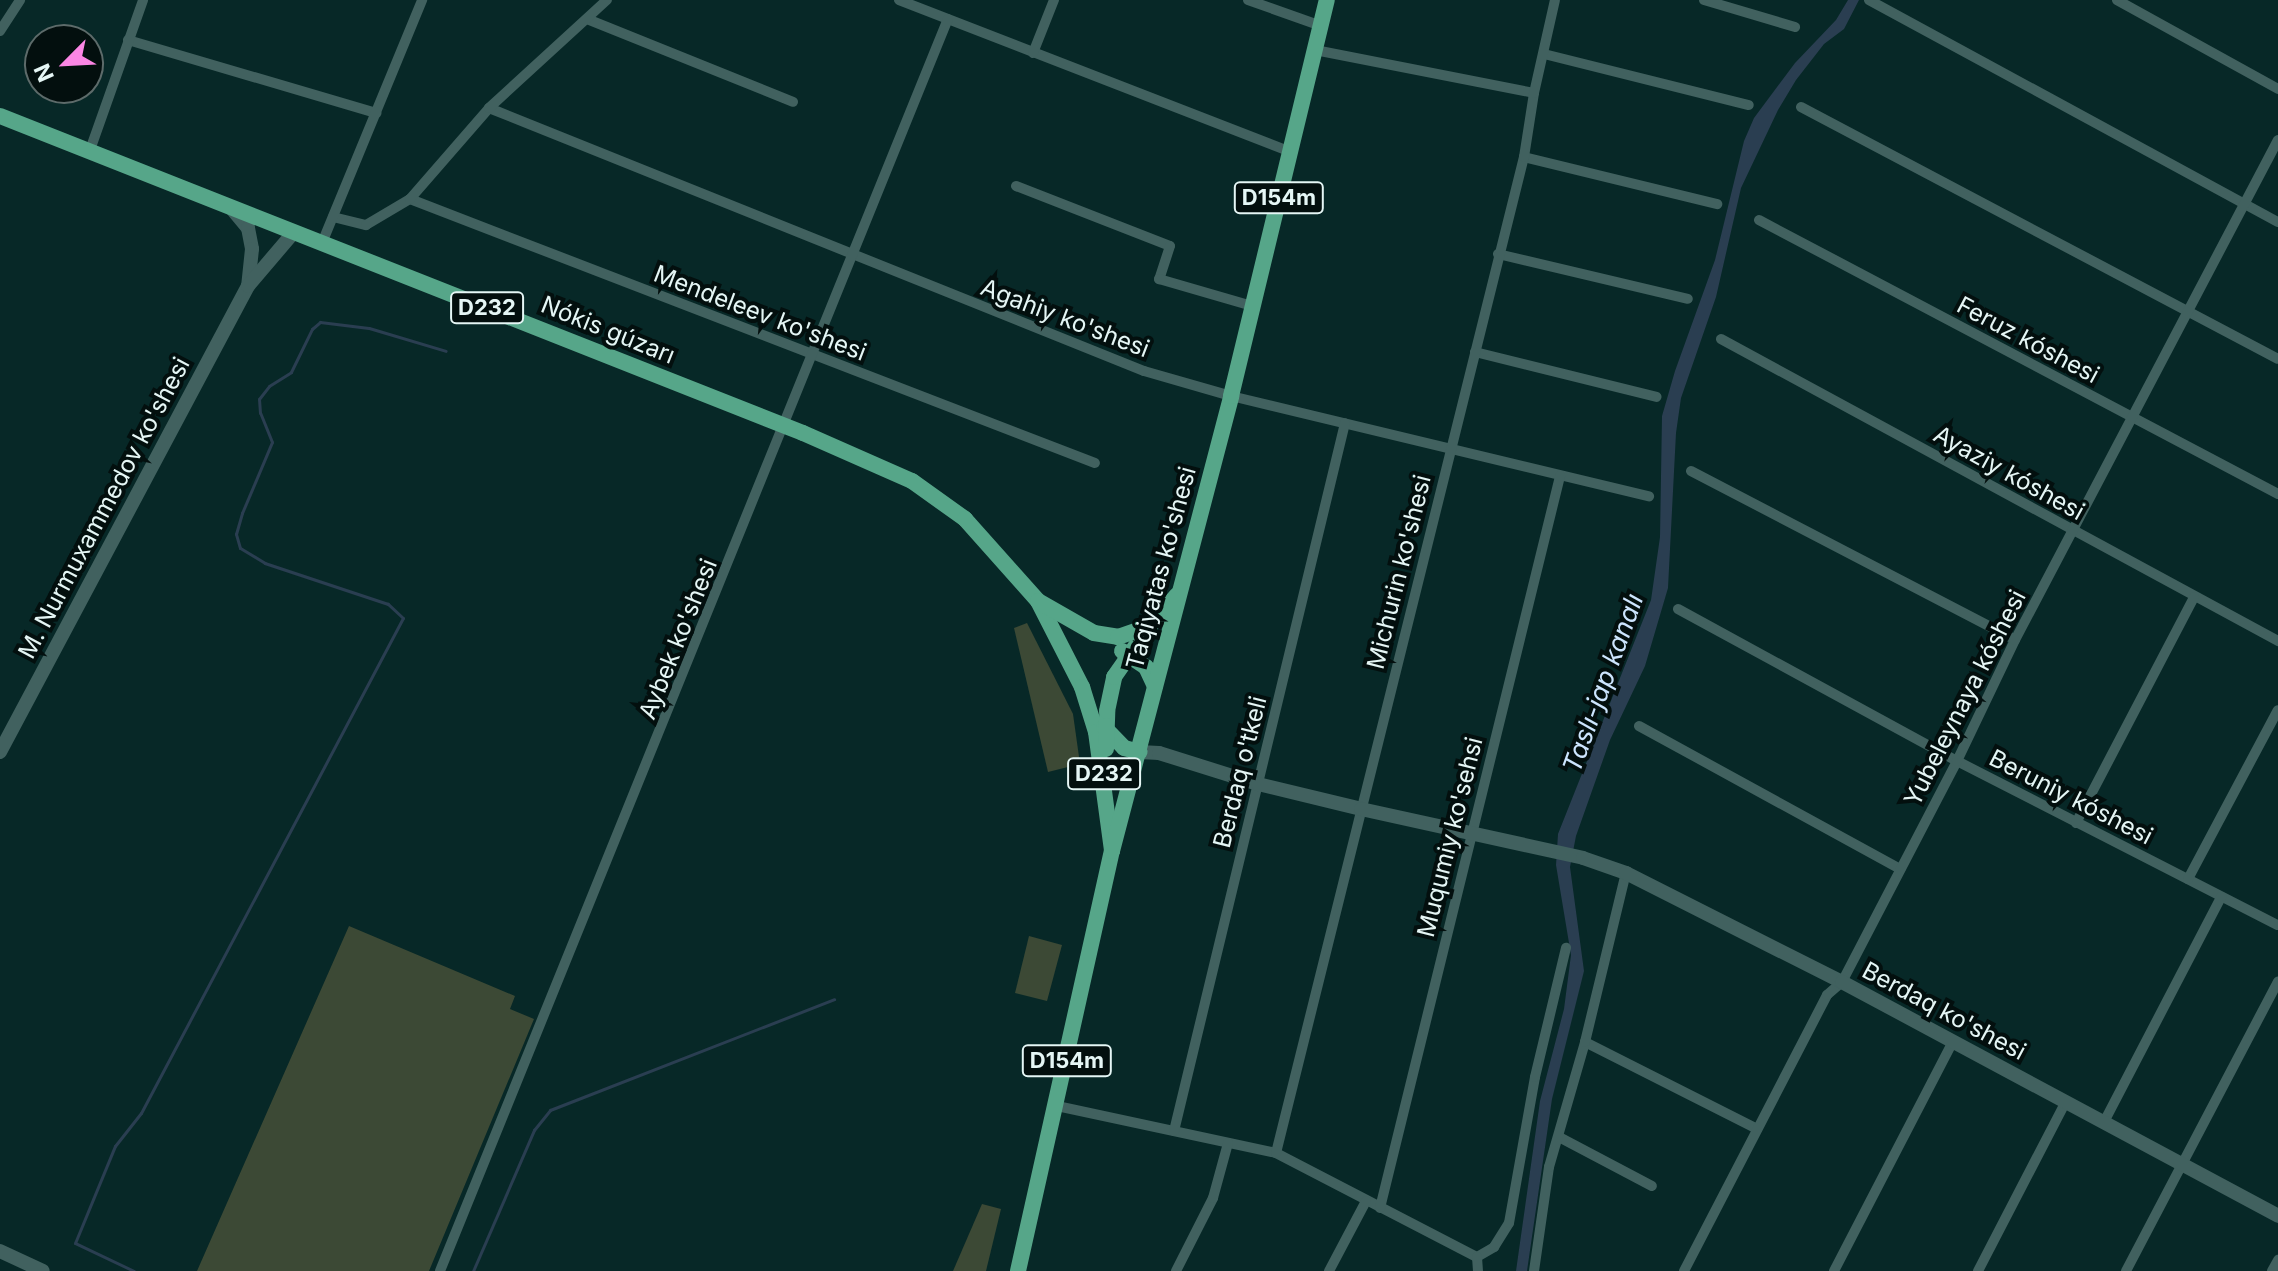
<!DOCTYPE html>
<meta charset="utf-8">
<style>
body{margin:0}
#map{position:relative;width:2278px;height:1271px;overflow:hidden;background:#072827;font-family:Inter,sans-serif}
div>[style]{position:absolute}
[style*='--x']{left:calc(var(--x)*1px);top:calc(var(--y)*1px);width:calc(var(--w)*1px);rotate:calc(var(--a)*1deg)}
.green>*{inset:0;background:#3c4935}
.water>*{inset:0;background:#2a3e51}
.stream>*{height:3px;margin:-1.5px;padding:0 1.5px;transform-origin:1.5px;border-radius:1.5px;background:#2a3e51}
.street>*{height:10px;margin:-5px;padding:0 5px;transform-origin:5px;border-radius:5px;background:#41615f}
.secondary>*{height:14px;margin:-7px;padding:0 7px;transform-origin:7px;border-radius:7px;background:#41615f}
.primary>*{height:16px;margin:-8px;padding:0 8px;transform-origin:8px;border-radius:8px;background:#56a689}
span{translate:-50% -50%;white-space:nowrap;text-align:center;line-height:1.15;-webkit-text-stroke:8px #030f0e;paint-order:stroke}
.shield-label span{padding:2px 6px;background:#030f0e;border:2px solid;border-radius:6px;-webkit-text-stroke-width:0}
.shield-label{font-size:22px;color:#e5f6f5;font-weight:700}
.street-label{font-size:24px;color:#e5f6f5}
.water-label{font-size:26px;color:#cde5fe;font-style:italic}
.north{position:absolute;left:24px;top:24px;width:80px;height:80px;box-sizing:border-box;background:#030f0e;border:2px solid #5d6b6a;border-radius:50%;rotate:246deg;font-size:22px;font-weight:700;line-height:32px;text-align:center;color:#e5f6f5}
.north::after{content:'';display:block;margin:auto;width:28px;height:36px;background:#fb86e4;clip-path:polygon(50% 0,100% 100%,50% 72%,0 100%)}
</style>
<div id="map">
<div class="green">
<i style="clip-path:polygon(1027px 623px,1073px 714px,1080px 764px,1048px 772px,1014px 628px)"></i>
<i style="clip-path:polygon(349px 926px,515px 996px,510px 1009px,534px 1019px,429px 1271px,197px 1271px)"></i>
<i style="clip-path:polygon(1029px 936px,1062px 945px,1047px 1001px,1015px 993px)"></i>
<i style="clip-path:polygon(982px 1204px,1001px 1209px,986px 1271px,953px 1271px)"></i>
</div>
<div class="water">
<i style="clip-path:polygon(1848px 0,1859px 0,1844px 29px,1824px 44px,1796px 80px,1778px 110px,1741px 188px,1716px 297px,1681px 398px,1676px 433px,1668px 588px,1645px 666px,1610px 740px,1576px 836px,1570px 867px,1584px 971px,1552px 1099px,1527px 1271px,1516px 1271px,1540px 1101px,1564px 1009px,1571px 955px,1556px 865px,1558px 834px,1651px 600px,1660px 537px,1662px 416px,1675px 371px,1715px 260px,1744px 141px,1754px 118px,1795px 63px,1836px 20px)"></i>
</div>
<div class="stream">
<i style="--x:134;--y:1271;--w:65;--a:-154.6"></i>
<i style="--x:75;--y:1243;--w:105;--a:-67.6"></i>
<i style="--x:115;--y:1146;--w:42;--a:-51.8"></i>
<i style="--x:141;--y:1113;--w:560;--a:-62.11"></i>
<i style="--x:403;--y:618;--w:21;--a:-137"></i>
<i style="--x:388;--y:604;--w:130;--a:-161.6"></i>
<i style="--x:265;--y:563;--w:29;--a:-149"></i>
<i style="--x:240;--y:548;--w:15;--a:-106"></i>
<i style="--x:236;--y:534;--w:22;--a:-74"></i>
<i style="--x:242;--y:513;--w:77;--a:-67.1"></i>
<i style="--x:272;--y:442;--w:31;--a:-112"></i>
<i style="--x:260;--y:413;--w:14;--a:-94"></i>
<i style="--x:259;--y:399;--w:16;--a:-52"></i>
<i style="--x:269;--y:386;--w:26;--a:-32"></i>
<i style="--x:291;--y:372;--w:48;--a:-64"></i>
<i style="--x:312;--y:329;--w:11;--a:-41"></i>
<i style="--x:320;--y:322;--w:49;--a:7"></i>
<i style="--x:369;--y:328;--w:80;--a:16.6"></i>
<i style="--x:473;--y:1271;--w:154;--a:-66.6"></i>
<i style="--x:534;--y:1130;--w:26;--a:-51"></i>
<i style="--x:550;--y:1110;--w:305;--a:-21.3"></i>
</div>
<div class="street">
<i style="--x:899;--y:0;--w:420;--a:21.2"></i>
<i style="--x:1248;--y:0;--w:77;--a:19.6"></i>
<i style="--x:1704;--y:0;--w:95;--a:16.5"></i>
<i style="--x:1869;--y:0;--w:465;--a:28.5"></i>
<i style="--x:2117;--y:0;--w:184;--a:28.9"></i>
<i style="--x:587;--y:19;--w:222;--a:21.9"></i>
<i style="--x:0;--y:31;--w:37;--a:-57"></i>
<i style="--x:128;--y:40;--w:259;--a:16.4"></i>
<i style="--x:1315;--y:50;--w:223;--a:11.1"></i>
<i style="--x:1033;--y:53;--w:57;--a:-68.4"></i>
<i style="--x:1544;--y:54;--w:211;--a:14"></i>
<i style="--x:1801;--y:107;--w:539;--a:27.85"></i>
<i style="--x:489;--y:108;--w:706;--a:21.88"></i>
<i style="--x:1144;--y:371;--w:91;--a:16"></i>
<i style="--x:1231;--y:396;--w:430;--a:13.5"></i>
<i style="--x:90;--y:150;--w:159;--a:-70.5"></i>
<i style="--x:1524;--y:157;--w:199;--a:13.7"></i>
<i style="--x:1016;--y:186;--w:165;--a:21.3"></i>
<i style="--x:1170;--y:246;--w:35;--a:108"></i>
<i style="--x:1159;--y:279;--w:97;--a:16.2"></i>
<i style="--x:410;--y:199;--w:734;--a:21.08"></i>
<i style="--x:333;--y:217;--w:34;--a:14"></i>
<i style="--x:366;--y:225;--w:51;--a:-30.6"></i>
<i style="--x:410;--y:199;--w:121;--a:-49"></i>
<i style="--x:489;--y:108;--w:160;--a:-42.5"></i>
<i style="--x:1759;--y:220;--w:587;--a:27.83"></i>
<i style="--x:322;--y:243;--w:263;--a:-67.6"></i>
<i style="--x:1498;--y:254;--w:195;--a:13.3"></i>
<i style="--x:1721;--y:339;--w:634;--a:28.47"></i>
<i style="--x:1475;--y:352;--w:187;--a:13.9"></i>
<i style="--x:1691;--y:471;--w:365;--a:27.5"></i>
<i style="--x:1678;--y:609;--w:318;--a:28.6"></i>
<i style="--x:1957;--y:761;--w:360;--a:27.1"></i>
<i style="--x:1639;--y:726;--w:298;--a:28.7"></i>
<i style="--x:2076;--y:823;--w:255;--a:-62.4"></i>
<i style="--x:2188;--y:879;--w:191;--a:-62"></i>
<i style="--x:1585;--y:1042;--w:193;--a:26.8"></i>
<i style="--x:1057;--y:1106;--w:224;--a:12.1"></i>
<i style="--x:1276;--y:1153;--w:226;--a:27.4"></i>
<i style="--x:2104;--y:1122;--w:254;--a:-62.5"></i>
<i style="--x:1174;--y:1131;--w:728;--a:-76.42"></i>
<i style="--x:1559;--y:1137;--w:105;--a:27.8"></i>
<i style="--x:1276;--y:1153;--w:1026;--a:-76.02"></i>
<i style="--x:1524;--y:157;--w:65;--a:-81.1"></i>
<i style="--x:1534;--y:93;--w:95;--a:-77.3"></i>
<i style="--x:1380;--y:1208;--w:754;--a:-76.18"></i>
<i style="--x:1477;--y:1257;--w:20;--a:-30"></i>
<i style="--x:1494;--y:1247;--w:28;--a:-58"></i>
<i style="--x:1509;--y:1223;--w:148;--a:-79.9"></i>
<i style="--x:1535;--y:1077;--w:133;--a:-76.5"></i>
<i style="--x:1477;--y:1257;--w:14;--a:86"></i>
<i style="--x:440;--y:1271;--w:1351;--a:-67.92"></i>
<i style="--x:1176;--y:1271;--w:82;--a:-63.1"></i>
<i style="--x:1213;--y:1198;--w:57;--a:-74.7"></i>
<i style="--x:1329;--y:1271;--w:79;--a:-62.1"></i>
<i style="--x:1534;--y:1271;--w:105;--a:-81.8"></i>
<i style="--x:1549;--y:1167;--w:130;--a:-73.9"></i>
<i style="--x:1585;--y:1042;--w:174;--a:-76.4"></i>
<i style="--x:1684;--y:1271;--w:311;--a:-62.6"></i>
<i style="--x:1827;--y:995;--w:20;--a:-41"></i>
<i style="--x:1842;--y:982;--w:249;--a:-62.5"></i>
<i style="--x:1957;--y:761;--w:134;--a:-64.4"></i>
<i style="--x:2015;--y:640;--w:565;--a:-62.26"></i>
<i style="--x:1834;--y:1271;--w:259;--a:-62.6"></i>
<i style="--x:1978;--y:1271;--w:191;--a:-62.6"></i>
<i style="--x:2126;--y:1271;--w:327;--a:-62.3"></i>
<i style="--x:2272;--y:1271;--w:13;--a:-61"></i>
</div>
<div class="secondary">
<i style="--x:232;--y:209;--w:25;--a:50"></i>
<i style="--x:248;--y:228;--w:21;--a:79"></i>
<i style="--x:252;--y:249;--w:36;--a:96"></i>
<i style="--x:0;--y:752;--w:528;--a:-61.98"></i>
<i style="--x:248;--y:286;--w:71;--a:-49.6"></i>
<i style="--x:1140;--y:752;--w:19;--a:3"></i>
<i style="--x:1159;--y:753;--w:104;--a:17.4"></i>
<i style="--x:1258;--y:784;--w:106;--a:13.6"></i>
<i style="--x:1361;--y:809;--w:227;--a:12.4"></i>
<i style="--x:1583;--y:858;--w:46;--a:19.2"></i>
<i style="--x:1626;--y:873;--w:242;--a:26.8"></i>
<i style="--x:1842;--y:982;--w:495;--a:28.2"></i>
<i style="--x:0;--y:1251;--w:47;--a:24.9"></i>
</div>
<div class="primary">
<i style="--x:0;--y:116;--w:863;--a:21.54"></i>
<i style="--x:803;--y:433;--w:119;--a:23.8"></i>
<i style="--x:912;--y:481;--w:65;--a:35.6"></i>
<i style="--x:965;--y:519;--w:110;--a:48.3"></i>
<i style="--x:1038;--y:601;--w:97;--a:62.9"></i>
<i style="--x:1082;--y:687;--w:47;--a:72.7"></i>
<i style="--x:1096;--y:732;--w:120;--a:82.3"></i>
<i style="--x:1038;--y:601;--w:64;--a:29.7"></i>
<i style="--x:1094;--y:633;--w:24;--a:9"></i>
<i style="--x:1118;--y:637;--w:34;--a:-19"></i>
<i style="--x:1150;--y:626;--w:41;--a:-48.9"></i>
<i style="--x:1122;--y:651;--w:29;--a:34"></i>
<i style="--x:1146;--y:667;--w:21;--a:65"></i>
<i style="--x:1104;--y:727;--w:29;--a:46"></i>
<i style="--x:1124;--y:748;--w:16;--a:14"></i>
<i style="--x:1106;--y:749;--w:38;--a:-88"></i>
<i style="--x:1107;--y:711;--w:35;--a:-78"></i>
<i style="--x:1114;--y:677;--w:61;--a:-55"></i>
<i style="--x:1018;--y:1271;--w:430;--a:-77.4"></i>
<i style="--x:1112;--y:851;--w:470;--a:-75.3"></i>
<i style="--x:1231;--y:396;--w:407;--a:-76.4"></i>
</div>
<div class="shield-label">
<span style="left:1279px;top:198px">D154m</span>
<span style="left:487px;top:308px">D232</span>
<span style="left:1104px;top:774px">D232</span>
<span style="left:1067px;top:1061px">D154m</span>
</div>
<div class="street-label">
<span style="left:760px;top:313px;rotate:21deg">Mendeleev ko'shesi</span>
<span style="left:1065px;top:318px;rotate:21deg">Agahiy ko'shesi</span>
<span style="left:608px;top:330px;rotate:22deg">Nókis gúzarı</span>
<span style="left:2028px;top:340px;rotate:28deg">Feruz kóshesi</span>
<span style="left:2009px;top:473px;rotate:29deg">Ayaziy kóshesi</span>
<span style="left:104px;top:508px;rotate:-62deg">M. Nurmuxammedov ko'shesi</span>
<span style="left:1161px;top:568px;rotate:-75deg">Taqiyatas ko'shesi</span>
<span style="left:1399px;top:572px;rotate:-76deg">Michurin ko'shesi</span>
<span style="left:678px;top:639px;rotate:-68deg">Aybek ko'shesi</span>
<span style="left:1965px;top:698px;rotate:-63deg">Yubeleynaya kóshesi</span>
<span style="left:1240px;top:772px;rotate:-76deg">Berdaq o'tkeli</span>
<span style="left:2071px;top:797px;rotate:27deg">Beruniy kóshesi</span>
<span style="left:1450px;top:837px;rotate:-76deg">Muqumiy ko'sehsi</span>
<span style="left:1944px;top:1011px;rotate:28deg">Berdaq ko'shesi</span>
</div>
<div class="water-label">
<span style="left:1603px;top:683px;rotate:-70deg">Taslı-jap kanalı</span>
</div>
<div class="north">N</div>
</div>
